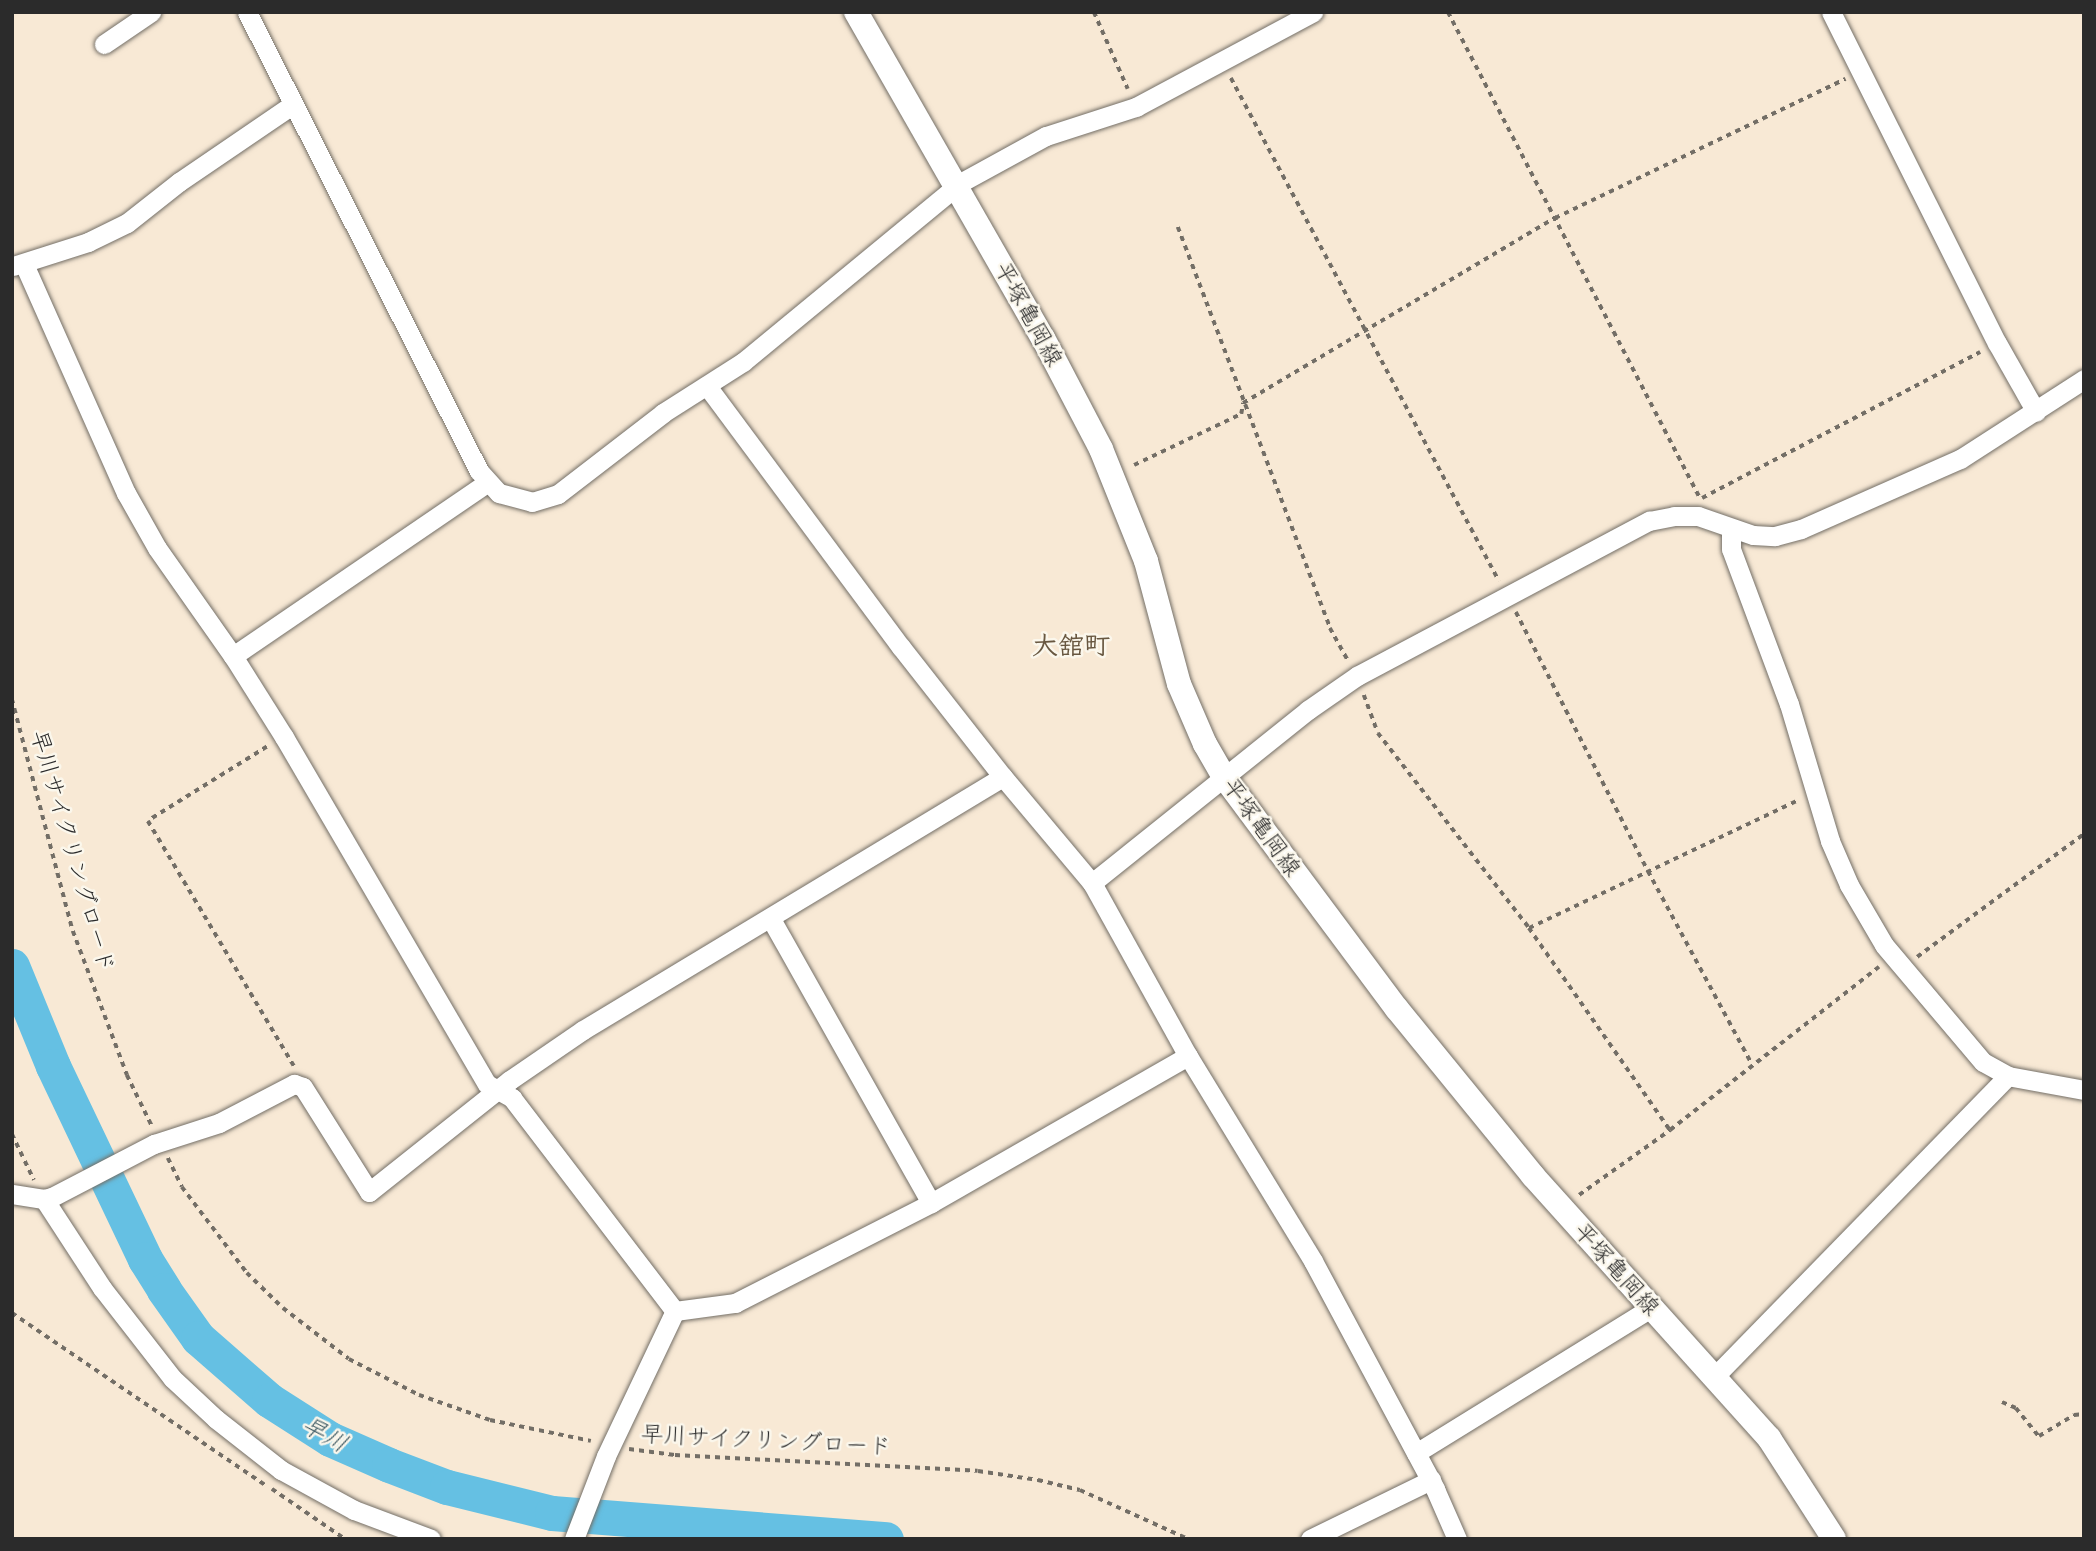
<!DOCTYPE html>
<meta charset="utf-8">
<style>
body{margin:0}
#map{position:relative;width:2096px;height:1551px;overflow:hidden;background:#f8e9d5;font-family:"Patrick Hand","Klee One",sans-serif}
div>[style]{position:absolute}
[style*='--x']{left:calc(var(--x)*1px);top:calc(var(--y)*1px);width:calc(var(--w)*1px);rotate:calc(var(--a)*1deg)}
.river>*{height:35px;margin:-17.5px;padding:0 17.5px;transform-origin:17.5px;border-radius:17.5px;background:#65c0e3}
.path>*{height:3.5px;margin-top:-1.75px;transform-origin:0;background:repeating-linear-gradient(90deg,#736e66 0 5px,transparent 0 10px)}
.roads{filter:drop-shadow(0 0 2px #736e66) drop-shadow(0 0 2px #736e66)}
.minor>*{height:19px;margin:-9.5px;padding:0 9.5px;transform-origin:9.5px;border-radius:9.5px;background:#fff}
.major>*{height:24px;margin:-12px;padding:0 12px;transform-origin:12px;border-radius:12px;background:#fff}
span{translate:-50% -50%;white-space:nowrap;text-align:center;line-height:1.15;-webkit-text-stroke:5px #fbf7ec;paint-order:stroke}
.street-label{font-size:23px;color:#2b2b2b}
.water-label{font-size:24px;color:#3c5862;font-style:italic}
.quarter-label{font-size:26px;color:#685740;font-weight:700}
.frame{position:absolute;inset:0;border:14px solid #2b2b2b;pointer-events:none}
</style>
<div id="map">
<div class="river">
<i style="--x:12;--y:966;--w:108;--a:67.7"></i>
<i style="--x:53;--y:1066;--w:214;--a:64.5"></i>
<i style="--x:145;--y:1259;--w:36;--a:58"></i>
<i style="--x:164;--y:1290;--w:59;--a:54.7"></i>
<i style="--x:198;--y:1338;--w:94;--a:41.1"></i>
<i style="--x:269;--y:1400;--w:72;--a:32.6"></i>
<i style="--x:330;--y:1439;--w:64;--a:23.8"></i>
<i style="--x:389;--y:1465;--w:62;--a:20.8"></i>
<i style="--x:447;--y:1487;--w:108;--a:13.9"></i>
<i style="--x:552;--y:1513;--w:335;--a:4.5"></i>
</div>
<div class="path">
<i style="--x:1094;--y:12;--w:84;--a:66.2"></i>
<i style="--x:1448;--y:12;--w:547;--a:62.59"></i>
<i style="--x:1231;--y:78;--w:570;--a:61.95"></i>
<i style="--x:1178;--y:227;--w:429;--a:69.2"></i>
<i style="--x:1330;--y:628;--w:37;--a:61"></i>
<i style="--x:1134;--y:465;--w:119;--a:-25.5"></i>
<i style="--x:1241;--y:414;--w:11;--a:-80"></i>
<i style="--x:1243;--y:403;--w:363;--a:-30.7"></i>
<i style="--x:1555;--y:218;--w:322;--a:-25.6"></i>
<i style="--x:1702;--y:498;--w:314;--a:-27.7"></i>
<i style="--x:1516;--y:612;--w:291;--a:63"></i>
<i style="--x:1648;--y:871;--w:219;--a:61.7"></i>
<i style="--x:1364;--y:695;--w:40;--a:69.8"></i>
<i style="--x:1378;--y:733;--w:247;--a:52.2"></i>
<i style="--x:1529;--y:928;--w:246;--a:55.1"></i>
<i style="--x:12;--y:699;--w:240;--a:75.3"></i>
<i style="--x:73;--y:931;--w:154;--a:69.4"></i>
<i style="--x:127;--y:1075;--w:57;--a:63.9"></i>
<i style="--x:267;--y:747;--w:140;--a:148.1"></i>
<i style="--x:148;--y:821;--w:285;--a:59.2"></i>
<i style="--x:1529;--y:928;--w:299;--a:-25.4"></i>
<i style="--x:1917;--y:957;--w:207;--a:-36.4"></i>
<i style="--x:12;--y:1134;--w:51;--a:64.4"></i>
<i style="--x:168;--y:1158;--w:32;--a:64"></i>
<i style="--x:182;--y:1187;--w:108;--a:52.9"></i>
<i style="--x:247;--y:1273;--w:50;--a:44.2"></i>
<i style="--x:283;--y:1308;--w:83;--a:37.7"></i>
<i style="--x:349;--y:1359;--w:79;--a:27.2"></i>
<i style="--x:419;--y:1395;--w:75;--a:19.4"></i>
<i style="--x:490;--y:1420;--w:103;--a:11.7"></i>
<i style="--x:1579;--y:1195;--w:112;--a:-35.5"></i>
<i style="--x:1670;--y:1130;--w:265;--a:-38"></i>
<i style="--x:12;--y:1313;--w:306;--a:34.2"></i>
<i style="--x:2002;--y:1402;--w:15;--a:23"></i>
<i style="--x:2016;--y:1408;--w:36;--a:51"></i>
<i style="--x:2039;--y:1436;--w:41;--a:-31"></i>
<i style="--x:2074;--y:1415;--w:10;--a:-6"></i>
<i style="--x:629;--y:1449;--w:46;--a:7.4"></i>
<i style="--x:675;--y:1455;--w:303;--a:3"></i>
<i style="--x:978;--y:1471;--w:61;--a:8.5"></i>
<i style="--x:1038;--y:1480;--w:43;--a:13.4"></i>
<i style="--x:1080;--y:1490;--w:119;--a:24.4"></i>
<i style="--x:272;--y:1489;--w:88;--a:34.4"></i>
</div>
<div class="roads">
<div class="minor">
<i style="--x:247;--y:12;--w:514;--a:63.19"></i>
<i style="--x:479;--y:471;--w:30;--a:48"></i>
<i style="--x:499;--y:493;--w:34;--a:15"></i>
<i style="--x:532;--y:502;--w:27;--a:-17"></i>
<i style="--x:558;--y:494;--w:133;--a:-37.6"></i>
<i style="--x:663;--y:413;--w:95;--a:-32.5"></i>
<i style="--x:743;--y:362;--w:281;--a:-39.5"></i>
<i style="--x:960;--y:183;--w:98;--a:-28.7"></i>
<i style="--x:1046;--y:136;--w:95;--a:-17.9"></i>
<i style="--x:1136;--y:107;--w:201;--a:-28.2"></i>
<i style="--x:1831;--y:12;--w:370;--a:63.4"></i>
<i style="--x:1997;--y:343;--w:79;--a:60.5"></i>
<i style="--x:104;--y:44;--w:57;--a:-34.2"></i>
<i style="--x:24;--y:264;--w:251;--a:66"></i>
<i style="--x:126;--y:493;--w:63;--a:60.6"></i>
<i style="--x:157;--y:548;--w:132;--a:54.9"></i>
<i style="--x:233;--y:656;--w:96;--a:57.8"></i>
<i style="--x:284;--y:737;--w:402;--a:59.7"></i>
<i style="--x:487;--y:1084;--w:29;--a:29"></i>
<i style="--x:512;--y:1098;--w:268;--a:52.6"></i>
<i style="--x:675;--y:1311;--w:61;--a:-7.6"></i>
<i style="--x:735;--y:1303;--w:220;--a:-27"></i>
<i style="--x:931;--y:1203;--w:296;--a:-29.8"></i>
<i style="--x:13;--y:266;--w:79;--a:-17.7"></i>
<i style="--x:88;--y:242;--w:43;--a:-26"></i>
<i style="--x:127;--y:223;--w:66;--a:-38.3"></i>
<i style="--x:179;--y:182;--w:137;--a:-34.3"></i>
<i style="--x:707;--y:386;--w:325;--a:53.4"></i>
<i style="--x:901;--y:647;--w:165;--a:51.9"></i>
<i style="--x:1003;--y:777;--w:138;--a:50"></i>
<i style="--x:1092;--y:883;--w:198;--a:61"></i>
<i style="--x:1188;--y:1056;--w:240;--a:58.6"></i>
<i style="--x:1313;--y:1261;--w:259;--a:61.8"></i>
<i style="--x:1435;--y:1489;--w:55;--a:66.3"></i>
<i style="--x:1731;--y:529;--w:20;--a:90"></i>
<i style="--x:1731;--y:549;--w:165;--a:69.5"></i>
<i style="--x:1789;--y:704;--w:143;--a:73.3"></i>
<i style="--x:1830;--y:841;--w:48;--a:66.6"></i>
<i style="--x:1849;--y:885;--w:69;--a:59.7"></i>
<i style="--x:1884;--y:945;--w:153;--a:49.8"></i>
<i style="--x:1983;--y:1062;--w:29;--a:29"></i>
<i style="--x:2008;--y:1076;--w:77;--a:10.4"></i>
<i style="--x:233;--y:656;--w:307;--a:-34.3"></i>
<i style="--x:1092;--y:883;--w:277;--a:-38.7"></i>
<i style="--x:1308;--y:710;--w:60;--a:-34.8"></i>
<i style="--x:1357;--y:676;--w:331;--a:-28"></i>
<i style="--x:1649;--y:521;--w:25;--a:-11"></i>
<i style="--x:1674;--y:516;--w:24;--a:0"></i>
<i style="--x:1698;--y:516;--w:58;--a:19.1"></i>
<i style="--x:1753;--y:535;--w:22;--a:3"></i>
<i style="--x:1775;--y:536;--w:27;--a:-15"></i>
<i style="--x:1801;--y:529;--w:174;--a:-23.8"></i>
<i style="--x:1960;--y:459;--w:148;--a:-32.8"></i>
<i style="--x:771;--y:919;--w:326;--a:60.6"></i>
<i style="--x:12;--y:1194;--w:32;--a:9"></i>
<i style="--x:44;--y:1199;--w:8;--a:-14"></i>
<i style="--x:52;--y:1197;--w:115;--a:-27.5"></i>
<i style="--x:154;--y:1144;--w:68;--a:-17.9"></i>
<i style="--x:219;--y:1123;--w:85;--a:-27.5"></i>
<i style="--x:294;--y:1084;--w:9;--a:18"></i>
<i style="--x:303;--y:1087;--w:124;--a:57.8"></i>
<i style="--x:369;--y:1192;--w:180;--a:-38.5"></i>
<i style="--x:510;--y:1080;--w:88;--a:-34.4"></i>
<i style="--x:583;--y:1030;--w:490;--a:-31.1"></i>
<i style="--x:44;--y:1199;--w:106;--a:56.9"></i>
<i style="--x:102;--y:1288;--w:114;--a:52.1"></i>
<i style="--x:172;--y:1378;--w:60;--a:43"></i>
<i style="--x:216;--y:1419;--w:83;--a:38.1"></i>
<i style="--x:281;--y:1470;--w:83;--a:28.7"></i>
<i style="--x:354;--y:1510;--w:82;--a:20.6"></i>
<i style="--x:1715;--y:1376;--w:419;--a:-45.7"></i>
<i style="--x:1416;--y:1453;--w:278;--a:-31.7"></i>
<i style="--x:574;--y:1539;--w:89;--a:-68.9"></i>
<i style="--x:606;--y:1456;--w:161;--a:-64.6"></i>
<i style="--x:1310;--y:1539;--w:135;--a:-26"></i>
</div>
<div class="major">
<i style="--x:856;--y:12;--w:376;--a:60.2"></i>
<i style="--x:1043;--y:338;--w:125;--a:62.4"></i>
<i style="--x:1101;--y:449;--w:121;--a:68.1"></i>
<i style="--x:1146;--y:561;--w:127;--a:75"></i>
<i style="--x:1179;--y:684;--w:65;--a:66.6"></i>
<i style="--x:1205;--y:744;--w:38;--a:60"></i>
<i style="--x:1224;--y:777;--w:289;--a:53.3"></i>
<i style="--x:1397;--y:1009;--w:215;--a:50.8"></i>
<i style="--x:1533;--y:1176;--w:353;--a:48"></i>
<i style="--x:1769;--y:1438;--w:120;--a:57.2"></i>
</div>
</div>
<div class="street-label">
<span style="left:1029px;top:314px;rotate:61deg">平塚亀岡線</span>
<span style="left:1262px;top:827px;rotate:54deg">平塚亀岡線</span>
<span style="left:73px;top:851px;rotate:74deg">早川サイクリングロード</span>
<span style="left:1617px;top:1269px;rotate:48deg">平塚亀岡線</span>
<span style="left:766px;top:1440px;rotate:3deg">早川サイクリングロード</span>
</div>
<div class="water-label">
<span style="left:325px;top:1434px;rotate:29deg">早川</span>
</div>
<div class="quarter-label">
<span style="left:1071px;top:645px">大舘町</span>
</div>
<div class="frame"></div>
</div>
